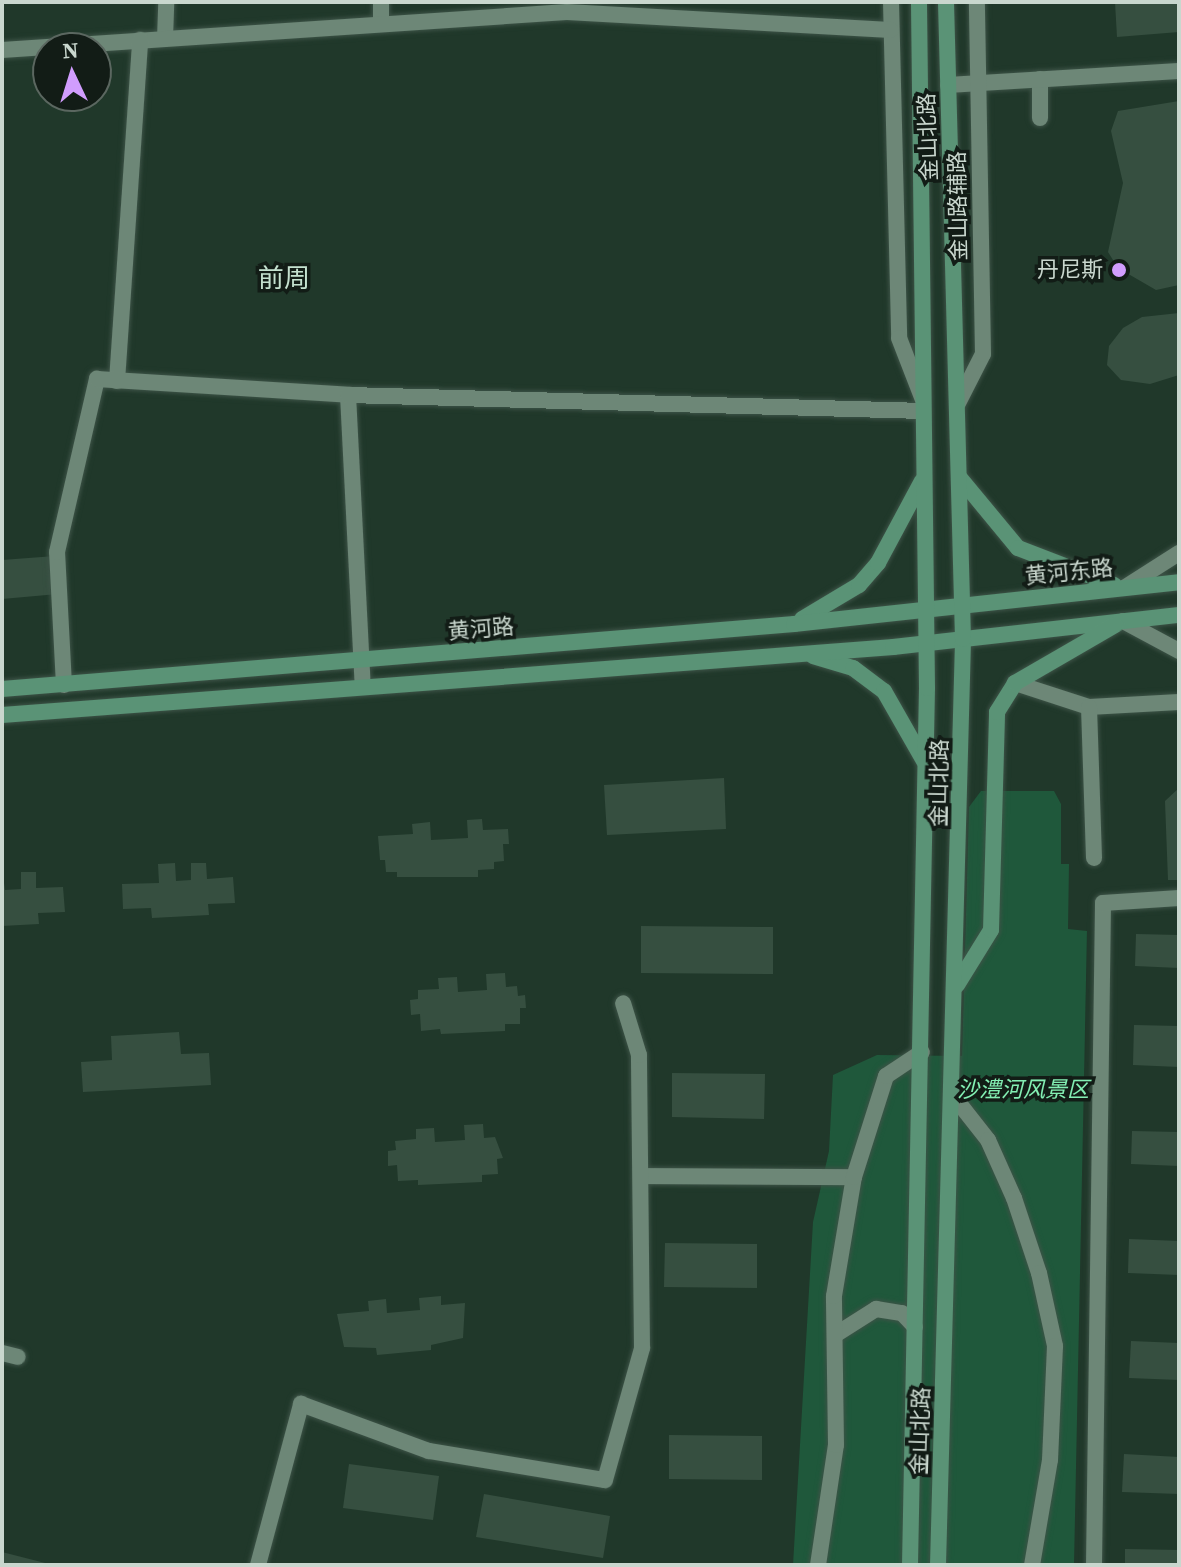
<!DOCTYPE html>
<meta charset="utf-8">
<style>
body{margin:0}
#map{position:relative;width:1181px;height:1567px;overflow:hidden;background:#20382a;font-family:"Source Serif 4","Noto Sans SC",serif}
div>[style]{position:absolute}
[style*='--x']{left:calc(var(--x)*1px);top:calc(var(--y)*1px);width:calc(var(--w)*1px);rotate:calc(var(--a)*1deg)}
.green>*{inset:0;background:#1f583b}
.building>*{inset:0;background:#364f40}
.roads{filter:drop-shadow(0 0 2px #3d5347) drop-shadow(0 0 2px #3d5347)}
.minor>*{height:16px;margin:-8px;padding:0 8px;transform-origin:8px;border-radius:8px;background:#6d8777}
.secondary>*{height:16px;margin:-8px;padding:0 8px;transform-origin:8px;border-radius:8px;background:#5a9376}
.dots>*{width:22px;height:22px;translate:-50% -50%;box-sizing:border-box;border:4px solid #121c16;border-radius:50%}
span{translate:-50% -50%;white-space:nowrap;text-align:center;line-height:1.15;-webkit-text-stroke:7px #121c16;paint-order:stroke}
.street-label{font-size:22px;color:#c9d7ce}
.poi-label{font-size:22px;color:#c9d7ce}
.right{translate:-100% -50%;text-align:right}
.park-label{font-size:22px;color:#83efb3;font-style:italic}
.quarter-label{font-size:26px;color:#c4e1cf}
.frame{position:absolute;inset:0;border:4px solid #c9d7ce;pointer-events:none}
.north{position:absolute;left:32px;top:32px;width:80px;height:80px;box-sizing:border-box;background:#121c16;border:2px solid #5b6760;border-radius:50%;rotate:356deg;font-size:22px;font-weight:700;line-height:32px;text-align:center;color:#c9d7ce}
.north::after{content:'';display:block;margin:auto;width:28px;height:36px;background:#d19dfe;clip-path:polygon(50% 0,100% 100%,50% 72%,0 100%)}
</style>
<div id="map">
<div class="green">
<i style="clip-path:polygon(981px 791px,1054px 791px,1061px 804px,1061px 864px,1069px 864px,1068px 929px,1087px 931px,1074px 1565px,793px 1565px,813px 1222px,829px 1151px,833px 1075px,877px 1055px,962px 1056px,969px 807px)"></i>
</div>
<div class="building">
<i style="clip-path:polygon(1115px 2px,1179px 2px,1179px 32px,1117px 37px)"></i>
<i style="clip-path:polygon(1179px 101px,1179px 285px,1156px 290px,1118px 268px,1108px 252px,1123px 183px,1111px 131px,1118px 111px)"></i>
<i style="clip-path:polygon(1179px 313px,1179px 375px,1150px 384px,1121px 380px,1107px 365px,1109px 346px,1123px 328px,1142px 317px)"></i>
<i style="clip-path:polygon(55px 556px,58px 594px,2px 599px,2px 560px)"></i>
<i style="clip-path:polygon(724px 778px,726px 829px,607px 835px,604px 785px)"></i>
<i style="clip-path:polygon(1179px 788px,1179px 880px,1168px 880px,1165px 801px)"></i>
<i style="clip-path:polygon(482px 819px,483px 830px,508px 829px,509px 844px,503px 844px,504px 861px,494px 862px,494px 869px,478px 870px,478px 877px,397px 877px,397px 872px,386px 872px,385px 860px,380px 860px,378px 836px,413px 834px,412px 824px,430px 822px,431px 840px,468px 838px,467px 820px)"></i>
<i style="clip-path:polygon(175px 863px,176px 881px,191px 880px,191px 863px,206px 863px,207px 879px,233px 877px,235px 903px,208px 904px,209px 915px,152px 918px,151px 908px,123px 909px,122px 884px,159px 883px,158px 864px)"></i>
<i style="clip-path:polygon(2px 868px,5px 890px,21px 889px,21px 872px,36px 872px,36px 888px,63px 887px,65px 912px,38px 913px,39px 924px,2px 926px)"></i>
<i style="clip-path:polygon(641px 926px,773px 927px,773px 974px,641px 973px)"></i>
<i style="clip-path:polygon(1136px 934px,1179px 935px,1179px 968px,1135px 966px)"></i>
<i style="clip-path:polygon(505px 973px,506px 987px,517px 986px,518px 996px,525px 995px,526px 1008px,520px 1008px,520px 1024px,505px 1024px,505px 1031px,441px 1034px,440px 1029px,421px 1031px,420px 1014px,411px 1015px,410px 1000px,418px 999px,418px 990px,439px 989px,438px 978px,457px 977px,458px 992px,487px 990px,486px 974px)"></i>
<i style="clip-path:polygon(1134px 1025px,1179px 1026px,1179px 1067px,1133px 1065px)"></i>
<i style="clip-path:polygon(179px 1032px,181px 1054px,209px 1053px,211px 1085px,83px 1092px,81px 1062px,112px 1060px,111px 1036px)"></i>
<i style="clip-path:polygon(672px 1073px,765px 1074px,764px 1119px,672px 1117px)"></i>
<i style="clip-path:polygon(483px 1124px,484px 1138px,495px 1137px,503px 1158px,497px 1159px,498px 1174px,482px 1175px,482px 1182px,418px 1185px,418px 1180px,398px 1181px,397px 1165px,388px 1166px,388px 1151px,396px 1150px,395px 1141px,416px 1139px,416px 1129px,434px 1128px,435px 1142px,465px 1140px,464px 1125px)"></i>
<i style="clip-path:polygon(1132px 1131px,1179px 1132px,1179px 1166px,1131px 1164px)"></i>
<i style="clip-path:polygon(1129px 1239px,1179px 1241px,1179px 1275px,1128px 1273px)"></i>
<i style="clip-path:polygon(665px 1243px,757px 1244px,757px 1288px,664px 1287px)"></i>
<i style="clip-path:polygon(441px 1296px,441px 1305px,465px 1303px,463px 1338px,431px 1345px,431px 1350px,377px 1355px,376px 1348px,344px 1347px,337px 1314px,369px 1311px,368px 1301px,386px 1299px,387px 1313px,420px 1310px,419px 1298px)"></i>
<i style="clip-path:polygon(1131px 1341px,1179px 1343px,1179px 1380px,1129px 1378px)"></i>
<i style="clip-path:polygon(669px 1435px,762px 1436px,762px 1480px,669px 1479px)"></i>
<i style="clip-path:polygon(1124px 1454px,1179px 1457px,1179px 1494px,1122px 1492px)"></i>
<i style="clip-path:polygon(349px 1464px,439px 1476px,433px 1520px,343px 1508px)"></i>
<i style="clip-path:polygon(484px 1494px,610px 1516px,603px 1558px,476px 1537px)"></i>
<i style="clip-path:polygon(1125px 1549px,1179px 1550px,1179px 1565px,1125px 1565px)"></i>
<i style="clip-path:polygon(2px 1552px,49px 1564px,49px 1565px,2px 1565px)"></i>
</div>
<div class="roads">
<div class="minor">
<i style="--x:381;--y:2;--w:22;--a:90"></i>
<i style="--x:891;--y:2;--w:336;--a:88.6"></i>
<i style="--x:899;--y:338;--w:66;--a:68.8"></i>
<i style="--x:165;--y:39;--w:37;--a:-88"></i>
<i style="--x:2;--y:50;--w:566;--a:-3.85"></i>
<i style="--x:567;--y:12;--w:324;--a:3.2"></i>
<i style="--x:1040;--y:79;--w:39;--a:90"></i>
<i style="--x:948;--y:85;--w:231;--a:-3.5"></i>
<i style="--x:117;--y:381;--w:342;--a:-86.1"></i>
<i style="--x:348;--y:395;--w:292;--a:87.1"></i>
<i style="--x:958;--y:403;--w:55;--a:-63"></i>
<i style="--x:983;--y:354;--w:352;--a:-91"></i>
<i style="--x:1124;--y:588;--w:65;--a:-32.5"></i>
<i style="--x:1123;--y:621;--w:64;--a:28.2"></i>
<i style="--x:1015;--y:683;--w:78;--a:18"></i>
<i style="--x:1089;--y:707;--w:90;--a:-3.2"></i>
<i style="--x:64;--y:685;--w:133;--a:-93"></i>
<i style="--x:57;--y:552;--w:178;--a:-77"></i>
<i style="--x:97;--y:379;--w:252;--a:3.6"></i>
<i style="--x:348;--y:395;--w:575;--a:1.59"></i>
<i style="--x:1089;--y:707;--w:151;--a:88.1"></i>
<i style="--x:951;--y:1093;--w:60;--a:51.8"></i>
<i style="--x:988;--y:1140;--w:64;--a:65.9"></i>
<i style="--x:1014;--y:1198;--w:79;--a:71.6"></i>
<i style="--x:1039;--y:1273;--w:75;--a:77.6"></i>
<i style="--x:1055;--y:1346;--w:114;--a:92.5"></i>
<i style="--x:1050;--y:1460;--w:107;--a:99.7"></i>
<i style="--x:641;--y:1176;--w:213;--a:0.3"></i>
<i style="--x:835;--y:1335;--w:49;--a:-32.4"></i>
<i style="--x:876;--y:1309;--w:26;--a:9"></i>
<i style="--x:902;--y:1313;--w:19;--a:47"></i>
<i style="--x:2;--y:1353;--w:16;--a:14"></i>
<i style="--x:258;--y:1565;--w:167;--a:-75"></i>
<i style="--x:301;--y:1404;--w:136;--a:20.2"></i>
<i style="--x:429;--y:1451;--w:178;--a:9.4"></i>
<i style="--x:605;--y:1480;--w:137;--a:-74.3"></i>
<i style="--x:642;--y:1348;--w:293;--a:-90.6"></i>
<i style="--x:639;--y:1055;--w:54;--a:-107.1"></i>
<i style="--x:818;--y:1565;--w:121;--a:-81.5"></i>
<i style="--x:836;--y:1445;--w:149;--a:-90.8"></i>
<i style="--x:834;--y:1296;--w:121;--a:-80.5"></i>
<i style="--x:854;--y:1177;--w:106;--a:-72.4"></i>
<i style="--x:886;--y:1076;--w:43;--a:-33.7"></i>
<i style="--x:1094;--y:1565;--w:662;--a:-89.22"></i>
<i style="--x:1103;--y:903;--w:76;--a:-3.8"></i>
</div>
<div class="secondary">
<i style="--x:960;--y:478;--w:91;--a:50.4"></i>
<i style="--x:1018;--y:548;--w:103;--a:21.1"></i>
<i style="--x:802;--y:619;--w:66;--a:-30.8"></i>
<i style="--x:859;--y:585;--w:29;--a:-49"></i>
<i style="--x:878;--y:563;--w:93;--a:-61.8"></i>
<i style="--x:813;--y:656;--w:42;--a:16.7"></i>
<i style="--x:853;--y:668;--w:39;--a:37"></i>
<i style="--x:884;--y:691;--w:81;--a:60.3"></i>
<i style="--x:2;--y:689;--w:795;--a:-4.69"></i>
<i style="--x:794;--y:624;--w:387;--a:-6.2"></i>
<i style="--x:2;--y:715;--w:894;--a:-4.36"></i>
<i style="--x:893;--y:647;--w:288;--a:-6.4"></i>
<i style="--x:957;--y:985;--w:65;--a:-58.3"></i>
<i style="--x:991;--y:930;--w:218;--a:-88.4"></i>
<i style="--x:997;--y:712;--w:34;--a:-58"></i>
<i style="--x:1015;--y:683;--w:116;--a:-30.1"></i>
<i style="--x:910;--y:1565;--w:877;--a:-88.89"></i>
<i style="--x:927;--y:688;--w:686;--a:-90.67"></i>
<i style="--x:938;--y:1565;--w:926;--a:-88.45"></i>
<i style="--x:963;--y:639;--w:637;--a:-91.53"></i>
</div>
</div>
<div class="dots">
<i style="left:1119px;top:270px;background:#d19dfe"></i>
</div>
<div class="street-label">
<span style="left:928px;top:137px;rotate:-92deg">金山北路</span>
<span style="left:958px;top:206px;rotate:-91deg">金山路辅路</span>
<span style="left:1069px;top:572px;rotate:-6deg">黄河东路</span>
<span style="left:481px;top:629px;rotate:-5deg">黄河路</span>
<span style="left:939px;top:783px;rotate:-89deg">金山北路</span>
<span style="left:920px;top:1431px;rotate:-88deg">金山北路</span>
</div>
<div class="poi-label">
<span class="right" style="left:1103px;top:270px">丹尼斯</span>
</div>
<div class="park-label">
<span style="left:1023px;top:1090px">沙澧河风景区</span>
</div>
<div class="quarter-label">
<span style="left:284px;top:279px">前周</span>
</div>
<div class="frame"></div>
<div class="north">N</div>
</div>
